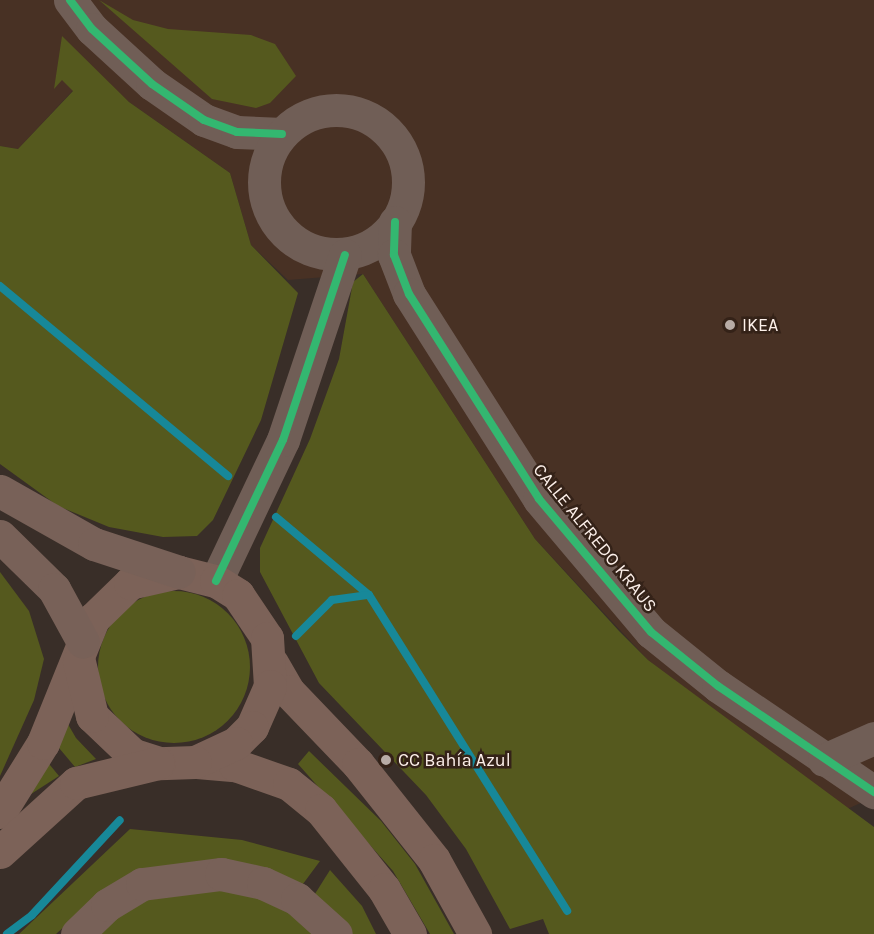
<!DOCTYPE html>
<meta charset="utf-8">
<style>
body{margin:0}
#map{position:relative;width:874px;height:934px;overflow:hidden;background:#392e28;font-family:Karla,sans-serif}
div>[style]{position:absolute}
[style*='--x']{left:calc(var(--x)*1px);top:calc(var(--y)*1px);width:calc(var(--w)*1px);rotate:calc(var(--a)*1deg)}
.built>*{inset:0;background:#483124}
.green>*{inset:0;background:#55591e}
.round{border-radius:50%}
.stream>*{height:8px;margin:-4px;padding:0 4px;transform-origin:4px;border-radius:4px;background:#178899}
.minor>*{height:33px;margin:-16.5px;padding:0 16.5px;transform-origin:16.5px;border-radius:16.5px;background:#705e56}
.minor>.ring{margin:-16.5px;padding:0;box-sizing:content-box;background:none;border:33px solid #705e56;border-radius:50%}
.major>*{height:33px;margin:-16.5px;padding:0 16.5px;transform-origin:16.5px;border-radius:16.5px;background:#7c6258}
.highway>*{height:33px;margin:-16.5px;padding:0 16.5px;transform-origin:16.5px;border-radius:16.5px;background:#786158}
.cycleway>*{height:8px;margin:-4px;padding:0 4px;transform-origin:4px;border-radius:4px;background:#33b770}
.dots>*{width:16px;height:16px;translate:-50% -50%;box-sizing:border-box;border:3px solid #342218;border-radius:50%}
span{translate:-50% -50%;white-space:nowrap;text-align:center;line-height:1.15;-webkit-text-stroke:5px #342218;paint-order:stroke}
.poi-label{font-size:18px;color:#fdf0ea}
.left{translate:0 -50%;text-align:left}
.street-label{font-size:18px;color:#fdf0ea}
</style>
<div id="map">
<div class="built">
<i style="clip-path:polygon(0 0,874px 0,874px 797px,845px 810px,648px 660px,535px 539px,363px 274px,288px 280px,251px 245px,230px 173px,129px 102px,93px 69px,18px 149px,0 146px)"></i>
</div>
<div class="green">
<i style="clip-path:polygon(99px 0,133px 20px,168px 29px,251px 35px,275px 44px,296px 76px,270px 103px,256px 108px,212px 99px)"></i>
<i style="clip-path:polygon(62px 36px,129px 102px,230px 173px,251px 245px,298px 293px,261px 420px,213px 520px,197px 536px,163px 537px,109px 527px,58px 506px,0 464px,0 146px,18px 149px,73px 91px,62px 80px,54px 89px)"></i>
<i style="clip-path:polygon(363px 274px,535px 539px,619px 631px,648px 660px,874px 827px,874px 934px,549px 934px,543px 919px,510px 929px,466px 849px,426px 795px,319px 683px,260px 572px,260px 548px,310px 439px,339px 359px,353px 282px)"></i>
<i style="clip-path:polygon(0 572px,29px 611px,44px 659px,34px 700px,0 776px)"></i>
<i class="round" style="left:98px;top:591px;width:152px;height:152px"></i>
<i style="clip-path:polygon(65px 719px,76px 738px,96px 759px,75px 767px,54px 742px)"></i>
<i style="clip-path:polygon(309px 751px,381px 821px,415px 864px,454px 934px,430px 934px,393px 871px,298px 764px)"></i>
<i style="clip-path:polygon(45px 759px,59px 776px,28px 796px)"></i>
<i style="clip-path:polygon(130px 829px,242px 840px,320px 861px,300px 888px,110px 885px,56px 934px,19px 934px)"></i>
<i style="clip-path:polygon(330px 870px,362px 906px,376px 934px,351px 934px,313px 897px)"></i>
<i style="clip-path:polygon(233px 885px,283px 904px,323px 934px,90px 934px,138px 896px)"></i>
</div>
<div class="stream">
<i style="--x:0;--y:286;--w:297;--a:39.8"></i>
<i style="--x:276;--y:517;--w:121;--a:40"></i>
<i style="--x:369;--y:595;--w:373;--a:57.9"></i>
<i style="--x:296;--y:636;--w:51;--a:-45"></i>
<i style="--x:332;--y:600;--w:37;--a:-8"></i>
<i style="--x:7;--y:934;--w:31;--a:-37"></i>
<i style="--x:32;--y:915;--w:129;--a:-47.2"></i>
</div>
<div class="minor">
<i style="--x:70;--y:0;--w:36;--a:53"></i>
<i style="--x:92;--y:29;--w:81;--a:42.5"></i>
<i style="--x:152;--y:84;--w:63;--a:34.7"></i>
<i style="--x:204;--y:120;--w:35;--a:20"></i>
<i style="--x:237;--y:132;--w:45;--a:2.5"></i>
<i class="ring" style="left:264px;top:110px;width:111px;height:111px"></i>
<i style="--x:395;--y:222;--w:33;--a:92"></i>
<i style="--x:394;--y:255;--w:42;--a:69"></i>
<i style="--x:409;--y:294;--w:243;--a:57.6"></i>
<i style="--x:539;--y:499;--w:174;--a:49.9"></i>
<i style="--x:651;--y:632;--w:86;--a:38.9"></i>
<i style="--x:718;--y:686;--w:189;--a:34.2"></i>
<i style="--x:216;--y:581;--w:156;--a:-64.6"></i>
<i style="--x:283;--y:440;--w:195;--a:-71.5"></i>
<i style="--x:824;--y:760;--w:55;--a:-23.7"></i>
</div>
<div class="major">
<i style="--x:272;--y:663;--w:32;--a:60"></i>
<i style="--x:288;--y:691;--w:101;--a:46.2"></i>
<i style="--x:358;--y:764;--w:122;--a:51.6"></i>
<i style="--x:434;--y:860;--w:85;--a:61"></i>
<i style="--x:197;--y:762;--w:38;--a:5"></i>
<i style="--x:235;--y:765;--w:57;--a:19.4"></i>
<i style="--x:289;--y:784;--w:41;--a:39.1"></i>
<i style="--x:321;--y:810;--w:101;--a:51.4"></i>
<i style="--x:384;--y:889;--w:52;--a:60"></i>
<i style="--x:0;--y:812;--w:81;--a:-58.1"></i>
<i style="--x:43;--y:743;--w:134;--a:-68"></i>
<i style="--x:93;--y:619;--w:52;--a:-44.2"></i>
<i style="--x:130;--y:583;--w:50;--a:-12.7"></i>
<i style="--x:179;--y:572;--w:38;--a:14"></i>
<i style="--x:216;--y:581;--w:26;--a:32"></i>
<i style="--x:238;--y:595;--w:52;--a:56"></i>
<i style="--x:267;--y:638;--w:48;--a:86.4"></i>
<i style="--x:270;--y:686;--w:45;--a:113.7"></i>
<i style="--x:252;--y:727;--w:23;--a:135"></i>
<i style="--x:236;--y:743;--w:45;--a:155.1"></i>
<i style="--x:195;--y:762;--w:36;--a:178"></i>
<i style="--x:159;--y:763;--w:28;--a:-162"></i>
<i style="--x:132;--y:754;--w:55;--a:-136.5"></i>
<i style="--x:92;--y:716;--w:56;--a:-103.5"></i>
<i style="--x:0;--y:852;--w:103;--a:-42.2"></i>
<i style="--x:76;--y:783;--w:84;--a:-13.7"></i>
</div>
<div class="highway">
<i style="--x:0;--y:491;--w:108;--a:29.4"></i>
<i style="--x:94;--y:544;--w:89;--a:18.2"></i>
<i style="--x:0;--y:536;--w:76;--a:44.5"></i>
<i style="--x:54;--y:589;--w:60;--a:61.3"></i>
<i style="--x:77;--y:934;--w:42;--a:-44"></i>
<i style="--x:107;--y:905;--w:41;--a:-31"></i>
<i style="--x:142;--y:884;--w:80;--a:-7.2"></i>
<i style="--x:221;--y:874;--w:43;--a:12.1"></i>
<i style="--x:263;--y:883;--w:38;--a:25"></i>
<i style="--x:297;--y:899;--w:52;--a:41.9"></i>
</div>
<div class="cycleway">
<i style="--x:70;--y:0;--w:36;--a:53"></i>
<i style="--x:92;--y:29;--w:81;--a:42.5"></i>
<i style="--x:152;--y:84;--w:63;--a:34.7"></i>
<i style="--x:204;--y:120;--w:35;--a:20"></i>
<i style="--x:237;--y:132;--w:45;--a:2.5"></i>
<i style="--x:395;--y:222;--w:33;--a:92"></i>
<i style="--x:394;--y:255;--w:42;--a:69"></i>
<i style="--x:409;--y:294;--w:243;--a:57.6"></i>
<i style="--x:539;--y:499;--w:174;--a:49.9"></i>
<i style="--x:651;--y:632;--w:86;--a:38.9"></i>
<i style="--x:718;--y:686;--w:189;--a:34.2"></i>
<i style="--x:216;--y:581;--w:156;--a:-64.6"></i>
<i style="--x:283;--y:440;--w:195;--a:-71.5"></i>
</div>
<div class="dots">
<i style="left:730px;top:325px;background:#b8aca6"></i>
<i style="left:386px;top:760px;background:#b8aca6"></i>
</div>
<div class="poi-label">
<span class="left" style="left:742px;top:325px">IKEA</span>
<span class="left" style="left:398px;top:760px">CC Bahía Azul</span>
</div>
<div class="street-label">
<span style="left:595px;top:538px;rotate:51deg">CALLE ALFREDO KRAUS</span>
</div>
</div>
